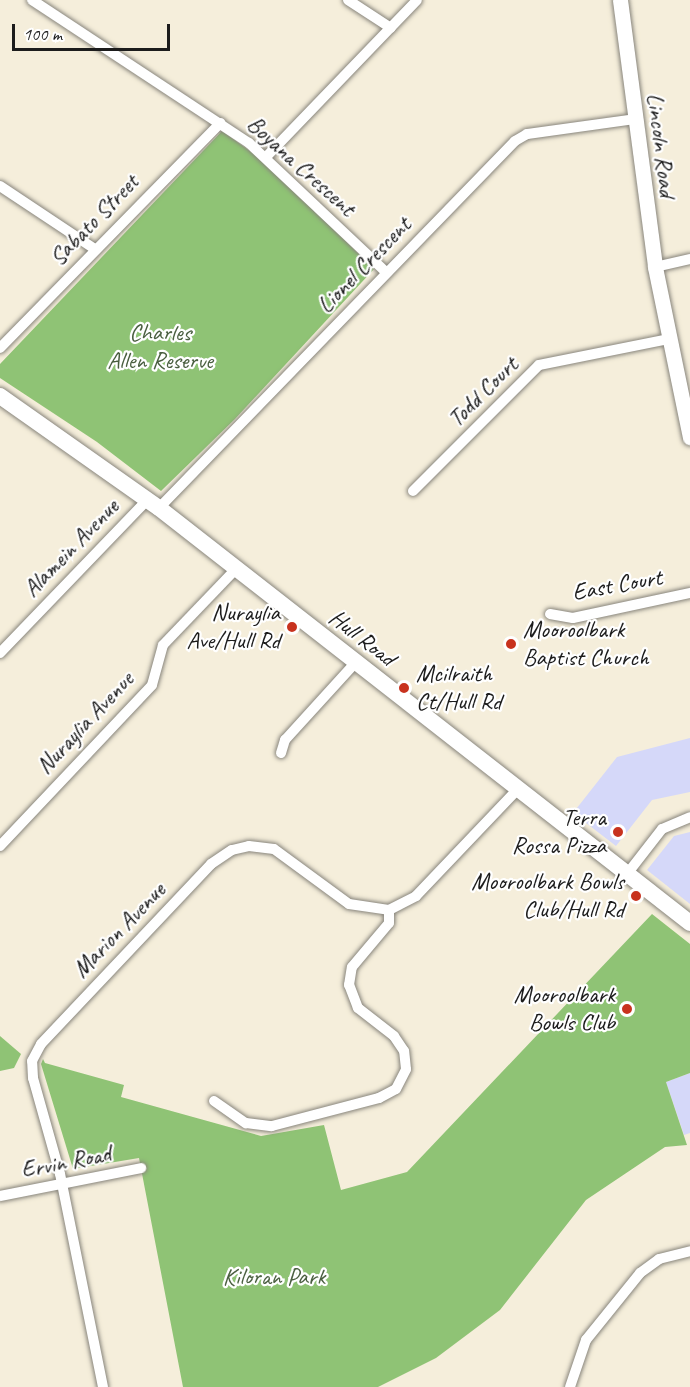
<!DOCTYPE html>
<style>
body{margin:0}
#map{position:relative;width:690px;height:1387px;overflow:hidden;background:#f5eedb;font-family:Caveat,sans-serif}
div>[style]{position:absolute}
[style*='--x']{left:calc(var(--x)*1px);top:calc(var(--y)*1px);width:calc(var(--w)*1px);rotate:calc(var(--a)*1deg)}
.built>*{inset:0;background:#d5d8f9}
.green>*{inset:0;background:#8fc375}
.roads{filter:drop-shadow(0 0 2px #88857c) drop-shadow(0 0 2px #88857c)}
.minor>*{height:10px;margin:-5px;padding:0 5px;transform-origin:5px;border-radius:5px;background:#fff}
.secondary>*{height:15px;margin:-7.5px;padding:0 7.5px;transform-origin:7.5px;border-radius:7.5px;background:#fff}
.primary>*{height:16px;margin:-8px;padding:0 8px;transform-origin:8px;border-radius:8px;background:#fff}
.dots>*{width:16px;height:16px;translate:-50% -50%;box-sizing:border-box;border:3px solid #fff;border-radius:50%}
span{translate:-50% -50%;white-space:nowrap;text-align:center;line-height:1.15;-webkit-text-stroke:4.5px #fff;paint-order:stroke}
.street-label{font-size:24px;color:#1c1c1c}
.park-label{font-size:24px;color:#4a5f40}
.poi-label{font-size:24px;color:#1c1c1c}
.right{translate:-100% -50%;text-align:right}
.left{translate:0 -50%;text-align:left}
.scale{position:absolute;left:12px;top:24px;width:158px;height:27px;box-sizing:border-box;border:3px solid #1c1c1c;border-top:0;padding-left:8px;font-size:18px;line-height:21px;white-space:nowrap;color:#1c1c1c;-webkit-text-stroke:4px #fff;paint-order:stroke}
</style>
<div id="map">
<div class="built">
<i style="clip-path:polygon(690px 738px,690px 792px,652px 800px,616px 846px,573px 813px,617px 757px)"></i>
<i style="clip-path:polygon(690px 832px,690px 904px,647px 870px,674px 836px)"></i>
<i style="clip-path:polygon(690px 1073px,690px 1133px,684px 1135px,666px 1082px)"></i>
</div>
<div class="green">
<i style="clip-path:polygon(222px 131px,265px 162px,374px 269px,235px 419px,161px 491px,97px 442px,0 378px,0 364px)"></i>
<i style="clip-path:polygon(652px 914px,690px 944px,690px 1073px,666px 1082px,687px 1145px,665px 1147px,586px 1200px,500px 1310px,436px 1358px,378px 1387px,183px 1387px,139px 1158px,73px 1169px,41px 1064px,43px 1059px,45px 1063px,124px 1085px,121px 1097px,261px 1136px,324px 1125px,341px 1190px,407px 1172px)"></i>
<i style="clip-path:polygon(0 1036px,21px 1054px,14px 1068px,0 1071px)"></i>
</div>
<div class="roads">
<div class="minor">
<i style="--x:32;--y:0;--w:260;--a:33.4"></i>
<i style="--x:249;--y:143;--w:188;--a:43.3"></i>
<i style="--x:348;--y:0;--w:51;--a:33.1"></i>
<i style="--x:267;--y:156;--w:216;--a:-46.1"></i>
<i style="--x:0;--y:186;--w:114;--a:33.6"></i>
<i style="--x:655;--y:267;--w:36;--a:-13"></i>
<i style="--x:0;--y:348;--w:315;--a:-45.6"></i>
<i style="--x:413;--y:491;--w:178;--a:-45"></i>
<i style="--x:539;--y:365;--w:133;--a:-11.3"></i>
<i style="--x:159;--y:508;--w:511;--a:-45.87"></i>
<i style="--x:515;--y:141;--w:14;--a:-30"></i>
<i style="--x:527;--y:134;--w:109;--a:-7.9"></i>
<i style="--x:550;--y:614;--w:23;--a:10"></i>
<i style="--x:573;--y:618;--w:120;--a:-12.1"></i>
<i style="--x:0;--y:653;--w:214;--a:-46.1"></i>
<i style="--x:281;--y:753;--w:14;--a:-73"></i>
<i style="--x:285;--y:740;--w:104;--a:-47.7"></i>
<i style="--x:0;--y:846;--w:221;--a:-46.6"></i>
<i style="--x:152;--y:685;--w:41;--a:-74.6"></i>
<i style="--x:163;--y:645;--w:105;--a:-46.2"></i>
<i style="--x:627;--y:874;--w:57;--a:-52.1"></i>
<i style="--x:662;--y:829;--w:30;--a:-23"></i>
<i style="--x:214;--y:1101;--w:39;--a:35"></i>
<i style="--x:246;--y:1123;--w:26;--a:7"></i>
<i style="--x:272;--y:1126;--w:111;--a:-14.7"></i>
<i style="--x:379;--y:1098;--w:19;--a:-28"></i>
<i style="--x:396;--y:1089;--w:22;--a:-63"></i>
<i style="--x:406;--y:1069;--w:18;--a:-96"></i>
<i style="--x:404;--y:1051;--w:18;--a:-124"></i>
<i style="--x:394;--y:1036;--w:46;--a:-142.1"></i>
<i style="--x:358;--y:1008;--w:25;--a:-111"></i>
<i style="--x:349;--y:985;--w:18;--a:-81"></i>
<i style="--x:352;--y:967;--w:57;--a:-49.9"></i>
<i style="--x:389;--y:923;--w:13;--a:-90"></i>
<i style="--x:0;--y:1196;--w:144;--a:-11.2"></i>
<i style="--x:103;--y:1387;--w:217;--a:-101.4"></i>
<i style="--x:60;--y:1174;--w:100;--a:-105.7"></i>
<i style="--x:33;--y:1078;--w:17;--a:-93"></i>
<i style="--x:32;--y:1061;--w:19;--a:-62"></i>
<i style="--x:41;--y:1044;--w:248;--a:-46.6"></i>
<i style="--x:211;--y:864;--w:25;--a:-34"></i>
<i style="--x:232;--y:850;--w:17;--a:-13"></i>
<i style="--x:249;--y:846;--w:25;--a:7"></i>
<i style="--x:274;--y:849;--w:93;--a:36.3"></i>
<i style="--x:349;--y:904;--w:40;--a:8.5"></i>
<i style="--x:389;--y:910;--w:30;--a:-27"></i>
<i style="--x:416;--y:896;--w:146;--a:-46.4"></i>
<i style="--x:570;--y:1387;--w:50;--a:-71.2"></i>
<i style="--x:586;--y:1340;--w:86;--a:-51.1"></i>
<i style="--x:640;--y:1273;--w:24;--a:-36"></i>
<i style="--x:659;--y:1259;--w:32;--a:-14"></i>
</div>
<div class="secondary">
<i style="--x:620;--y:0;--w:269;--a:82.5"></i>
<i style="--x:655;--y:267;--w:174;--a:78.4"></i>
</div>
<div class="primary">
<i style="--x:0;--y:396;--w:194;--a:35.2"></i>
<i style="--x:159;--y:508;--w:674;--a:38.01"></i>
</div>
</div>
<div class="dots">
<i style="left:292px;top:627px;background:#c8321e"></i>
<i style="left:511px;top:644px;background:#c8321e"></i>
<i style="left:404px;top:688px;background:#c8321e"></i>
<i style="left:618px;top:832px;background:#c8321e"></i>
<i style="left:636px;top:896px;background:#c8321e"></i>
<i style="left:627px;top:1009px;background:#c8321e"></i>
</div>
<div class="street-label">
<span style="left:661px;top:145px;rotate:83deg">Lincoln Road</span>
<span style="left:301px;top:166px;rotate:42deg">Boyana Crescent</span>
<span style="left:94px;top:220px;rotate:-46deg">Sabato Street</span>
<span style="left:364px;top:265px;rotate:-46deg">Lionel Crescent</span>
<span style="left:483px;top:392px;rotate:-45deg">Todd Court</span>
<span style="left:71px;top:548px;rotate:-46deg">Alamein Avenue</span>
<span style="left:617px;top:585px;rotate:-10deg">East Court</span>
<span style="left:362px;top:638px;rotate:38deg">Hull Road</span>
<span style="left:85px;top:723px;rotate:-47deg">Nuraylia Avenue</span>
<span style="left:119px;top:930px;rotate:-46deg">Marion Avenue</span>
<span style="left:66px;top:1162px;rotate:-11deg">Ervin Road</span>
</div>
<div class="park-label">
<span style="left:160px;top:347px">Charles<br>Allen Reserve</span>
<span style="left:274px;top:1277px">Kiloran Park</span>
</div>
<div class="poi-label">
<span class="right" style="left:280px;top:627px">Nuraylia<br>Ave/Hull Rd</span>
<span class="left" style="left:523px;top:644px">Mooroolbark<br>Baptist Church</span>
<span class="left" style="left:416px;top:688px">Mcilraith<br>Ct/Hull Rd</span>
<span class="right" style="left:606px;top:832px">Terra<br>Rossa Pizza</span>
<span class="right" style="left:624px;top:896px">Mooroolbark Bowls<br>Club/Hull Rd</span>
<span class="right" style="left:615px;top:1009px">Mooroolbark<br>Bowls Club</span>
</div>
<div class="scale">100 m</div>
</div>
